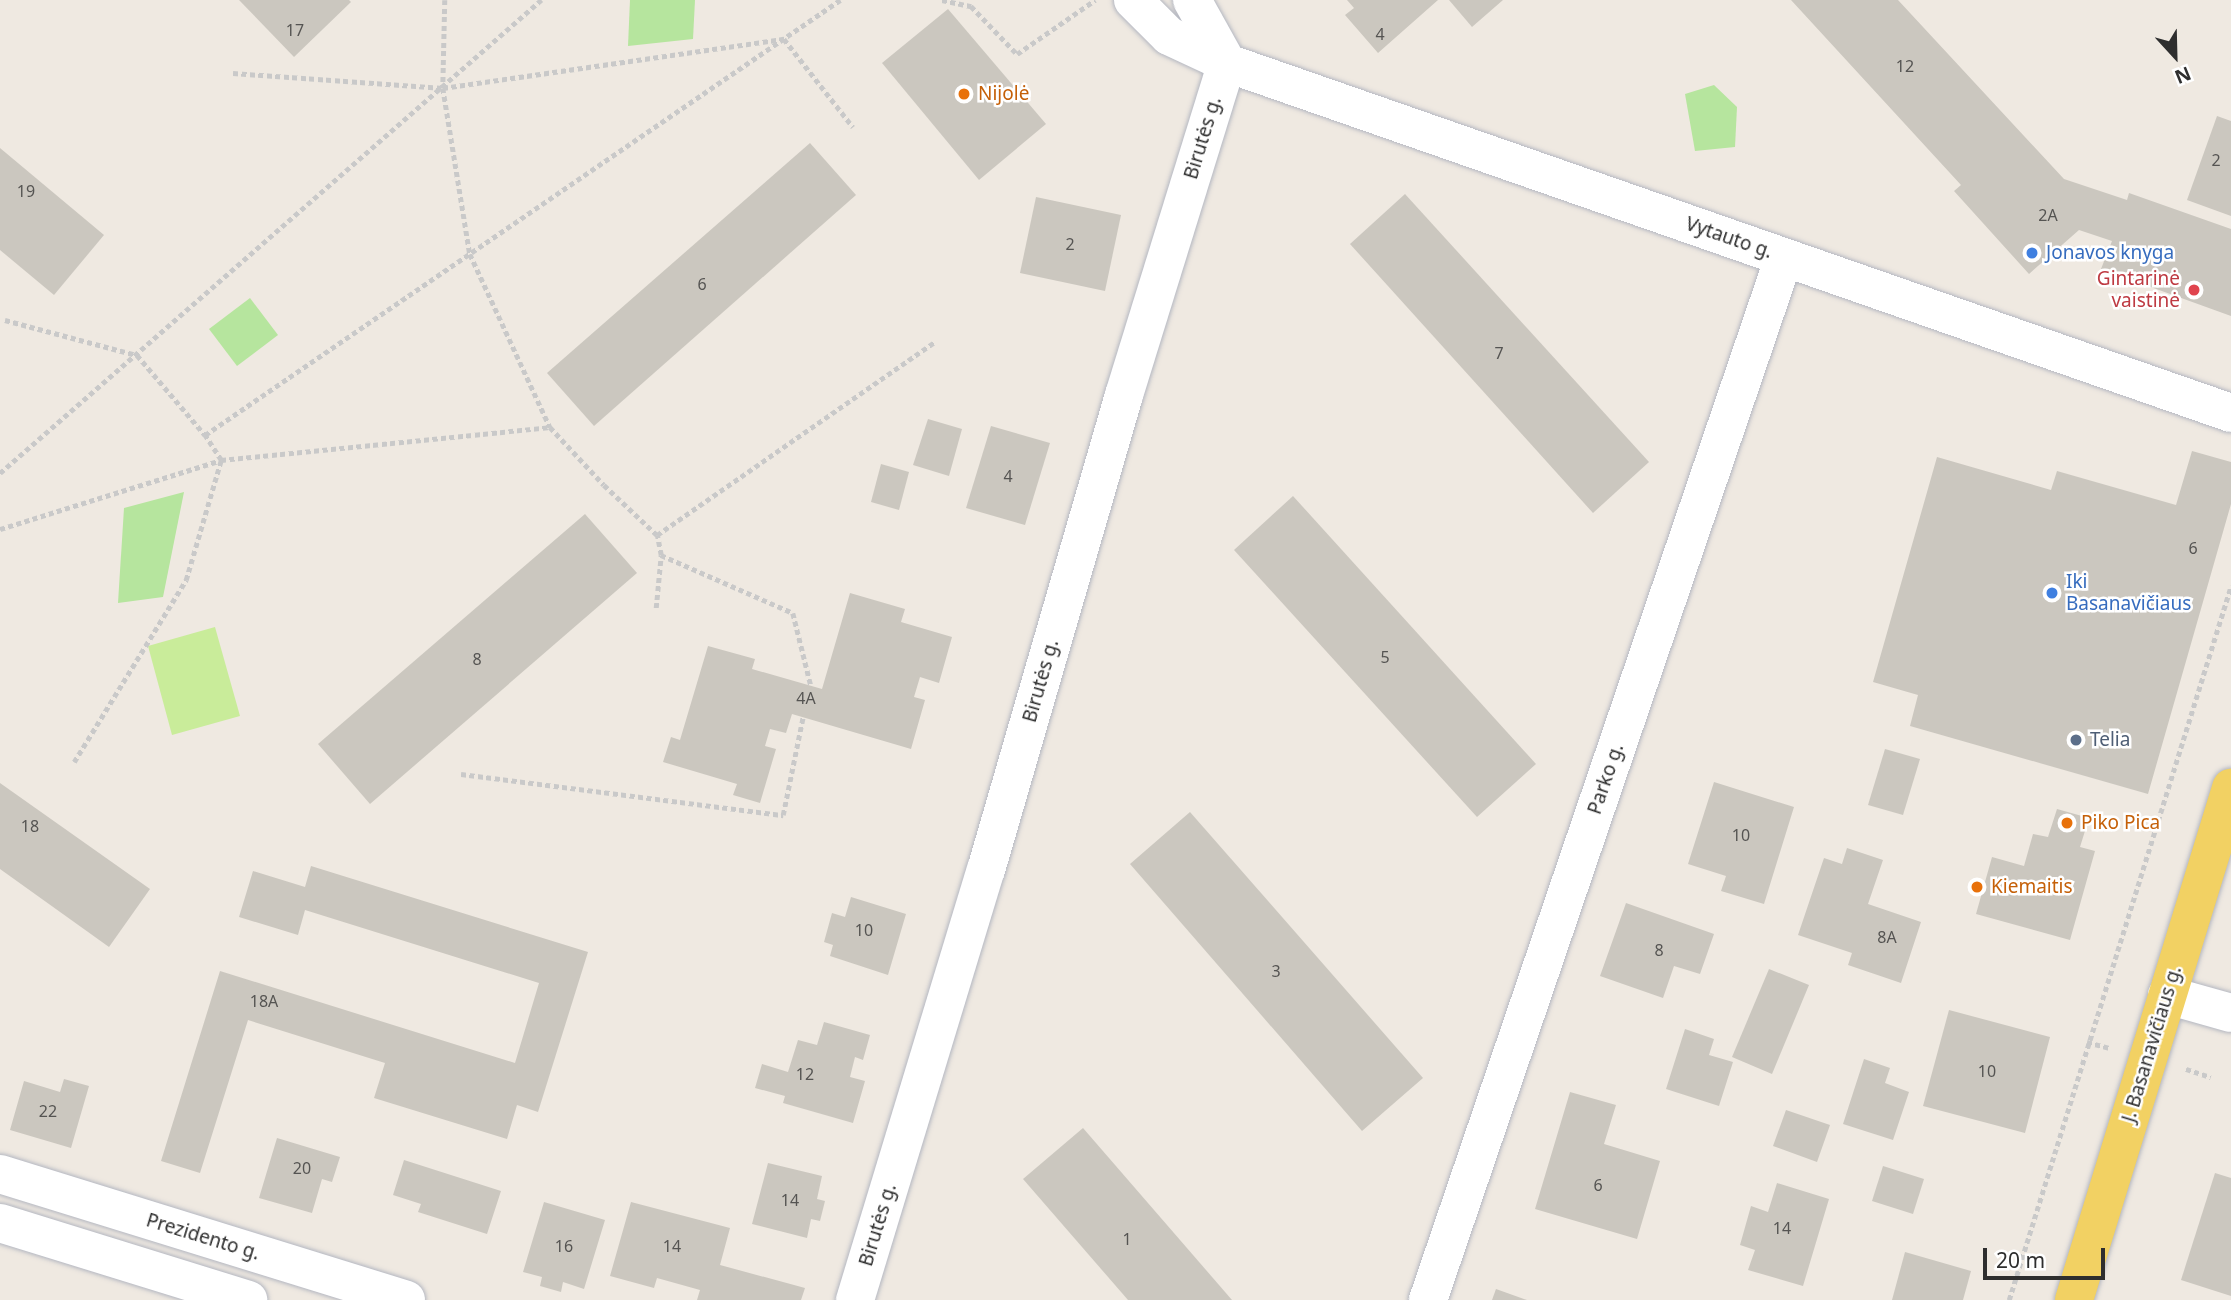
<!DOCTYPE html>
<meta charset="utf-8">
<style>
body{margin:0}
#map{position:relative;width:2231px;height:1300px;overflow:hidden;background:#efe9e1;font-family:"Noto Sans",sans-serif}
div>[style]{position:absolute}
[style*='--x']{left:calc(var(--x)*1px);top:calc(var(--y)*1px);width:calc(var(--w)*1px);rotate:calc(var(--a)*1deg)}
.green>*{inset:0;background:#b6e59e}
.pitch>*{inset:0;background:#c9ec9a}
.building>*{inset:0;background:#cbc7bf}
.path>*{height:4.5px;margin-top:-2.25px;transform-origin:0;background:repeating-linear-gradient(90deg,#c9c9c9 0 5px,transparent 0 8.5px)}
.roads{filter:drop-shadow(0 0 2px #b4b7c1) drop-shadow(0 0 2px #b4b7c1)}
.minor>*{height:38px;margin:-19px;padding:0 19px;transform-origin:19px;border-radius:19px;background:#fff}
.major>*{height:38px;margin:-19px;padding:0 19px;transform-origin:19px;border-radius:19px;background:#f2d163}
.dots>*{width:19px;height:19px;translate:-50% -50%;box-sizing:border-box;border:4px solid #fff;border-radius:50%}
span{translate:-50% -50%;white-space:nowrap;text-align:center;line-height:1.15;-webkit-text-stroke:5px #fff;paint-order:stroke}
.number-label{font-size:16px;color:#555452}
.number-label span{-webkit-text-stroke-width:0}
.food-label{font-size:19px;color:#c56008}
.left{translate:0 -50%;text-align:left}
.street-label{font-size:19px;color:#2e2e2e}
.shop-label{font-size:19px;color:#366cbe}
.health-label{font-size:19px;color:#be3a42}
.right{translate:-100% -50%;text-align:right}
.service-label{font-size:19px;color:#4e5e75}
.north{position:absolute;left:2140px;top:21px;width:70px;height:70px;-webkit-text-stroke:5px #fff;paint-order:stroke;rotate:158deg;font-size:19px;font-weight:700;line-height:28px;text-align:center;color:#2e2e2e}
.north::after{content:'';display:block;margin:auto;width:24px;height:32px;background:#2e2e2e;clip-path:polygon(50% 0,100% 100%,50% 72%,0 100%)}
.scale{position:absolute;left:1983px;top:1248px;width:122px;height:32px;box-sizing:border-box;border:4px solid #2e2e2e;border-top:0;padding-left:9px;font-size:21px;line-height:24px;white-space:nowrap;color:#2e2e2e;-webkit-text-stroke:5px #fff;paint-order:stroke}
</style>
<div id="map">
<div class="green">
<i style="clip-path:polygon(630px 0,695px 0,693px 39px,628px 46px)"></i>
<i style="clip-path:polygon(1714px 85px,1737px 107px,1735px 147px,1695px 151px,1685px 94px)"></i>
<i style="clip-path:polygon(250px 298px,278px 335px,237px 366px,209px 329px)"></i>
<i style="clip-path:polygon(184px 492px,163px 597px,118px 603px,124px 508px)"></i>
</div>
<div class="pitch">
<i style="clip-path:polygon(215px 627px,240px 716px,172px 735px,148px 646px)"></i>
</div>
<div class="building">
<i style="clip-path:polygon(239px 0,349px 0,351px 2px,294px 57px)"></i>
<i style="clip-path:polygon(1347px 0,1438px 0,1378px 53px,1345px 15px,1354px 8px)"></i>
<i style="clip-path:polygon(1449px 0,1503px 0,1472px 27px)"></i>
<i style="clip-path:polygon(1791px 0,1898px 0,2064px 179px,2127px 200px,2129px 193px,2231px 229px,2231px 316px,2101px 269px,2112px 241px,2079px 230px,2029px 274px,1954px 191px,1961px 185px)"></i>
<i style="clip-path:polygon(948px 9px,1046px 124px,979px 180px,882px 63px)"></i>
<i style="clip-path:polygon(2217px 116px,2231px 121px,2231px 216px,2187px 200px)"></i>
<i style="clip-path:polygon(810px 143px,856px 195px,594px 426px,547px 373px)"></i>
<i style="clip-path:polygon(0 148px,104px 235px,54px 295px,0 250px)"></i>
<i style="clip-path:polygon(1405px 194px,1649px 462px,1593px 513px,1350px 244px)"></i>
<i style="clip-path:polygon(1036px 197px,1121px 215px,1105px 291px,1020px 273px)"></i>
<i style="clip-path:polygon(928px 419px,962px 429px,949px 476px,913px 465px)"></i>
<i style="clip-path:polygon(991px 426px,1050px 443px,1025px 525px,966px 508px)"></i>
<i style="clip-path:polygon(2192px 451px,2231px 462px,2231px 504px,2148px 794px,1910px 726px,1918px 695px,1873px 682px,1937px 457px,2051px 490px,2057px 471px,2176px 505px)"></i>
<i style="clip-path:polygon(881px 464px,909px 472px,899px 510px,871px 502px)"></i>
<i style="clip-path:polygon(1293px 496px,1536px 764px,1477px 817px,1234px 550px)"></i>
<i style="clip-path:polygon(585px 514px,637px 573px,370px 804px,318px 744px)"></i>
<i style="clip-path:polygon(850px 593px,905px 609px,901px 622px,952px 637px,939px 683px,920px 677px,914px 697px,925px 700px,911px 749px,792px 714px,786px 733px,770px 729px,765px 746px,776px 749px,760px 803px,733px 795px,737px 784px,663px 762px,671px 737px,680px 740px,708px 646px,755px 659px,752px 669px,822px 689px)"></i>
<i style="clip-path:polygon(1885px 749px,1920px 759px,1903px 815px,1868px 805px)"></i>
<i style="clip-path:polygon(1714px 782px,1794px 807px,1764px 904px,1721px 891px,1726px 876px,1688px 864px)"></i>
<i style="clip-path:polygon(0 783px,150px 889px,109px 947px,0 869px)"></i>
<i style="clip-path:polygon(2057px 809px,2089px 818px,2080px 847px,2095px 851px,2070px 940px,1976px 914px,1992px 857px,2024px 866px,2033px 834px,2048px 837px)"></i>
<i style="clip-path:polygon(1190px 812px,1423px 1078px,1362px 1131px,1130px 864px)"></i>
<i style="clip-path:polygon(1847px 848px,1883px 860px,1868px 904px,1921px 922px,1901px 983px,1848px 965px,1852px 953px,1798px 935px,1824px 858px,1842px 864px)"></i>
<i style="clip-path:polygon(311px 866px,588px 952px,538px 1112px,517px 1105px,507px 1139px,374px 1098px,385px 1063px,248px 1020px,200px 1173px,161px 1161px,220px 971px,515px 1063px,539px 983px,305px 910px,298px 935px,239px 917px,253px 871px,305px 887px)"></i>
<i style="clip-path:polygon(851px 897px,906px 914px,888px 975px,830px 956px,833px 945px,824px 942px,832px 913px,845px 917px)"></i>
<i style="clip-path:polygon(1626px 903px,1714px 934px,1700px 974px,1674px 966px,1663px 998px,1600px 976px)"></i>
<i style="clip-path:polygon(1769px 969px,1809px 985px,1772px 1074px,1732px 1057px)"></i>
<i style="clip-path:polygon(1949px 1010px,2050px 1037px,2025px 1133px,1923px 1106px)"></i>
<i style="clip-path:polygon(824px 1022px,870px 1035px,863px 1060px,855px 1057px,850px 1077px,865px 1081px,853px 1123px,783px 1103px,785px 1096px,755px 1088px,762px 1064px,788px 1072px,798px 1040px,817px 1045px)"></i>
<i style="clip-path:polygon(1685px 1029px,1714px 1039px,1709px 1055px,1733px 1062px,1719px 1106px,1666px 1089px)"></i>
<i style="clip-path:polygon(1864px 1059px,1890px 1068px,1885px 1083px,1909px 1092px,1893px 1140px,1843px 1124px)"></i>
<i style="clip-path:polygon(64px 1079px,89px 1086px,71px 1148px,10px 1130px,24px 1081px,60px 1092px)"></i>
<i style="clip-path:polygon(1570px 1092px,1616px 1105px,1604px 1144px,1660px 1161px,1637px 1239px,1535px 1209px)"></i>
<i style="clip-path:polygon(1786px 1110px,1830px 1125px,1817px 1162px,1773px 1146px)"></i>
<i style="clip-path:polygon(1083px 1128px,1232px 1300px,1128px 1300px,1023px 1179px)"></i>
<i style="clip-path:polygon(277px 1138px,340px 1157px,332px 1182px,322px 1179px,312px 1213px,259px 1198px)"></i>
<i style="clip-path:polygon(404px 1160px,501px 1191px,487px 1234px,418px 1212px,421px 1204px,393px 1195px)"></i>
<i style="clip-path:polygon(768px 1163px,822px 1176px,817px 1199px,825px 1201px,820px 1221px,811px 1219px,807px 1238px,752px 1224px)"></i>
<i style="clip-path:polygon(1883px 1166px,1924px 1179px,1913px 1214px,1872px 1201px)"></i>
<i style="clip-path:polygon(2215px 1173px,2231px 1178px,2231px 1296px,2181px 1280px)"></i>
<i style="clip-path:polygon(1777px 1183px,1829px 1199px,1803px 1286px,1748px 1270px,1755px 1250px,1740px 1245px,1751px 1206px,1768px 1212px)"></i>
<i style="clip-path:polygon(544px 1202px,605px 1220px,584px 1289px,563px 1282px,561px 1292px,540px 1286px,542px 1277px,523px 1272px)"></i>
<i style="clip-path:polygon(631px 1202px,730px 1228px,720px 1265px,805px 1288px,801px 1300px,697px 1300px,700px 1290px,657px 1278px,654px 1288px,610px 1276px)"></i>
<i style="clip-path:polygon(1905px 1252px,1971px 1271px,1963px 1300px,1892px 1300px)"></i>
<i style="clip-path:polygon(1496px 1289px,1527px 1300px,1492px 1300px)"></i>
</div>
<div class="path">
<i style="--x:445;--y:0;--w:88;--a:91.3"></i>
<i style="--x:443;--y:88;--w:168;--a:80.8"></i>
<i style="--x:470;--y:254;--w:191;--a:65.2"></i>
<i style="--x:942;--y:0;--w:30;--a:12"></i>
<i style="--x:971;--y:6;--w:66;--a:46.2"></i>
<i style="--x:1017;--y:54;--w:95;--a:-34.7"></i>
<i style="--x:233;--y:73;--w:211;--a:4.1"></i>
<i style="--x:443;--y:88;--w:345;--a:-8.2"></i>
<i style="--x:784;--y:39;--w:112;--a:51.9"></i>
<i style="--x:5;--y:320;--w:137;--a:14.9"></i>
<i style="--x:137;--y:355;--w:105;--a:49.6"></i>
<i style="--x:0;--y:473;--w:719;--a:-41.16"></i>
<i style="--x:0;--y:529;--w:232;--a:-17.3"></i>
<i style="--x:221;--y:460;--w:331;--a:-5.7"></i>
<i style="--x:550;--y:427;--w:79;--a:47"></i>
<i style="--x:604;--y:485;--w:73;--a:43.3"></i>
<i style="--x:657;--y:535;--w:338;--a:-34.8"></i>
<i style="--x:661;--y:555;--w:144;--a:23.7"></i>
<i style="--x:793;--y:613;--w:75;--a:76.1"></i>
<i style="--x:656;--y:608;--w:53;--a:-84.6"></i>
<i style="--x:661;--y:555;--w:20;--a:-101"></i>
<i style="--x:74;--y:762;--w:214;--a:-58.4"></i>
<i style="--x:186;--y:580;--w:125;--a:-73.7"></i>
<i style="--x:221;--y:460;--w:30;--a:-123"></i>
<i style="--x:205;--y:435;--w:770;--a:-34.41"></i>
<i style="--x:461;--y:774;--w:325;--a:7.3"></i>
<i style="--x:783;--y:815;--w:100;--a:-78.5"></i>
<i style="--x:2087;--y:1042;--w:24;--a:15"></i>
<i style="--x:2186;--y:1069;--w:26;--a:18"></i>
<i style="--x:2009;--y:1300;--w:748;--a:-72.73"></i>
</div>
<div class="roads">
<div class="minor">
<i style="--x:1133;--y:0;--w:51;--a:45"></i>
<i style="--x:1169;--y:36;--w:64;--a:25"></i>
<i style="--x:1227;--y:63;--w:1063;--a:19.22"></i>
<i style="--x:1192;--y:0;--w:72;--a:60.9"></i>
<i style="--x:2167;--y:995;--w:66;--a:15.7"></i>
<i style="--x:0;--y:1174;--w:425;--a:17.2"></i>
<i style="--x:0;--y:1223;--w:260;--a:17.2"></i>
<i style="--x:855;--y:1300;--w:450;--a:-73.1"></i>
<i style="--x:986;--y:870;--w:495;--a:-73.8"></i>
<i style="--x:1124;--y:395;--w:348;--a:-72.8"></i>
<i style="--x:1428;--y:1300;--w:1102;--a:-71.15"></i>
</div>
<div class="major">
<i style="--x:2074;--y:1300;--w:536;--a:-72.95"></i>
</div>
</div>
<div class="dots">
<i style="left:964px;top:94px;background:#e8710a"></i>
<i style="left:2032px;top:253px;background:#3f7fe0"></i>
<i style="left:2194px;top:290px;background:#e0444e"></i>
<i style="left:2052px;top:593px;background:#3f7fe0"></i>
<i style="left:2076px;top:740px;background:#5c6f8a"></i>
<i style="left:2067px;top:823px;background:#e8710a"></i>
<i style="left:1977px;top:887px;background:#e8710a"></i>
</div>
<div class="number-label">
<span style="left:295px;top:30px">17</span>
<span style="left:1380px;top:34px">4</span>
<span style="left:1905px;top:66px">12</span>
<span style="left:2216px;top:160px">2</span>
<span style="left:26px;top:191px">19</span>
<span style="left:2048px;top:215px">2A</span>
<span style="left:1070px;top:244px">2</span>
<span style="left:702px;top:284px">6</span>
<span style="left:1499px;top:353px">7</span>
<span style="left:1008px;top:476px">4</span>
<span style="left:2193px;top:548px">6</span>
<span style="left:1385px;top:657px">5</span>
<span style="left:477px;top:659px">8</span>
<span style="left:806px;top:698px">4A</span>
<span style="left:30px;top:826px">18</span>
<span style="left:1741px;top:835px">10</span>
<span style="left:864px;top:930px">10</span>
<span style="left:1887px;top:937px">8A</span>
<span style="left:1659px;top:950px">8</span>
<span style="left:1276px;top:971px">3</span>
<span style="left:264px;top:1001px">18A</span>
<span style="left:1987px;top:1071px">10</span>
<span style="left:805px;top:1074px">12</span>
<span style="left:48px;top:1111px">22</span>
<span style="left:302px;top:1168px">20</span>
<span style="left:1598px;top:1185px">6</span>
<span style="left:790px;top:1200px">14</span>
<span style="left:1782px;top:1228px">14</span>
<span style="left:1127px;top:1239px">1</span>
<span style="left:564px;top:1246px">16</span>
<span style="left:672px;top:1246px">14</span>
</div>
<div class="food-label">
<span class="left" style="left:978px;top:94px">Nijolė</span>
<span class="left" style="left:2081px;top:823px">Piko Pica</span>
<span class="left" style="left:1991px;top:887px">Kiemaitis</span>
</div>
<div class="street-label">
<span style="left:1203px;top:138px;rotate:-73deg">Birutės g.</span>
<span style="left:1729px;top:238px;rotate:19deg">Vytauto g.</span>
<span style="left:1041px;top:681px;rotate:-74deg">Birutės g.</span>
<span style="left:1606px;top:779px;rotate:-71deg">Parko g.</span>
<span style="left:2152px;top:1044px;rotate:-73deg">J. Basanavičiaus g.</span>
<span style="left:878px;top:1225px;rotate:-73deg">Birutės g.</span>
<span style="left:203px;top:1237px;rotate:17deg">Prezidento g.</span>
</div>
<div class="shop-label">
<span class="left" style="left:2046px;top:253px">Jonavos knyga</span>
<span class="left" style="left:2066px;top:593px">Iki<br>Basanavičiaus</span>
</div>
<div class="health-label">
<span class="right" style="left:2180px;top:290px">Gintarinė<br>vaistinė</span>
</div>
<div class="service-label">
<span class="left" style="left:2090px;top:740px">Telia</span>
</div>
<div class="north">N</div>
<div class="scale">20 m</div>
</div>
